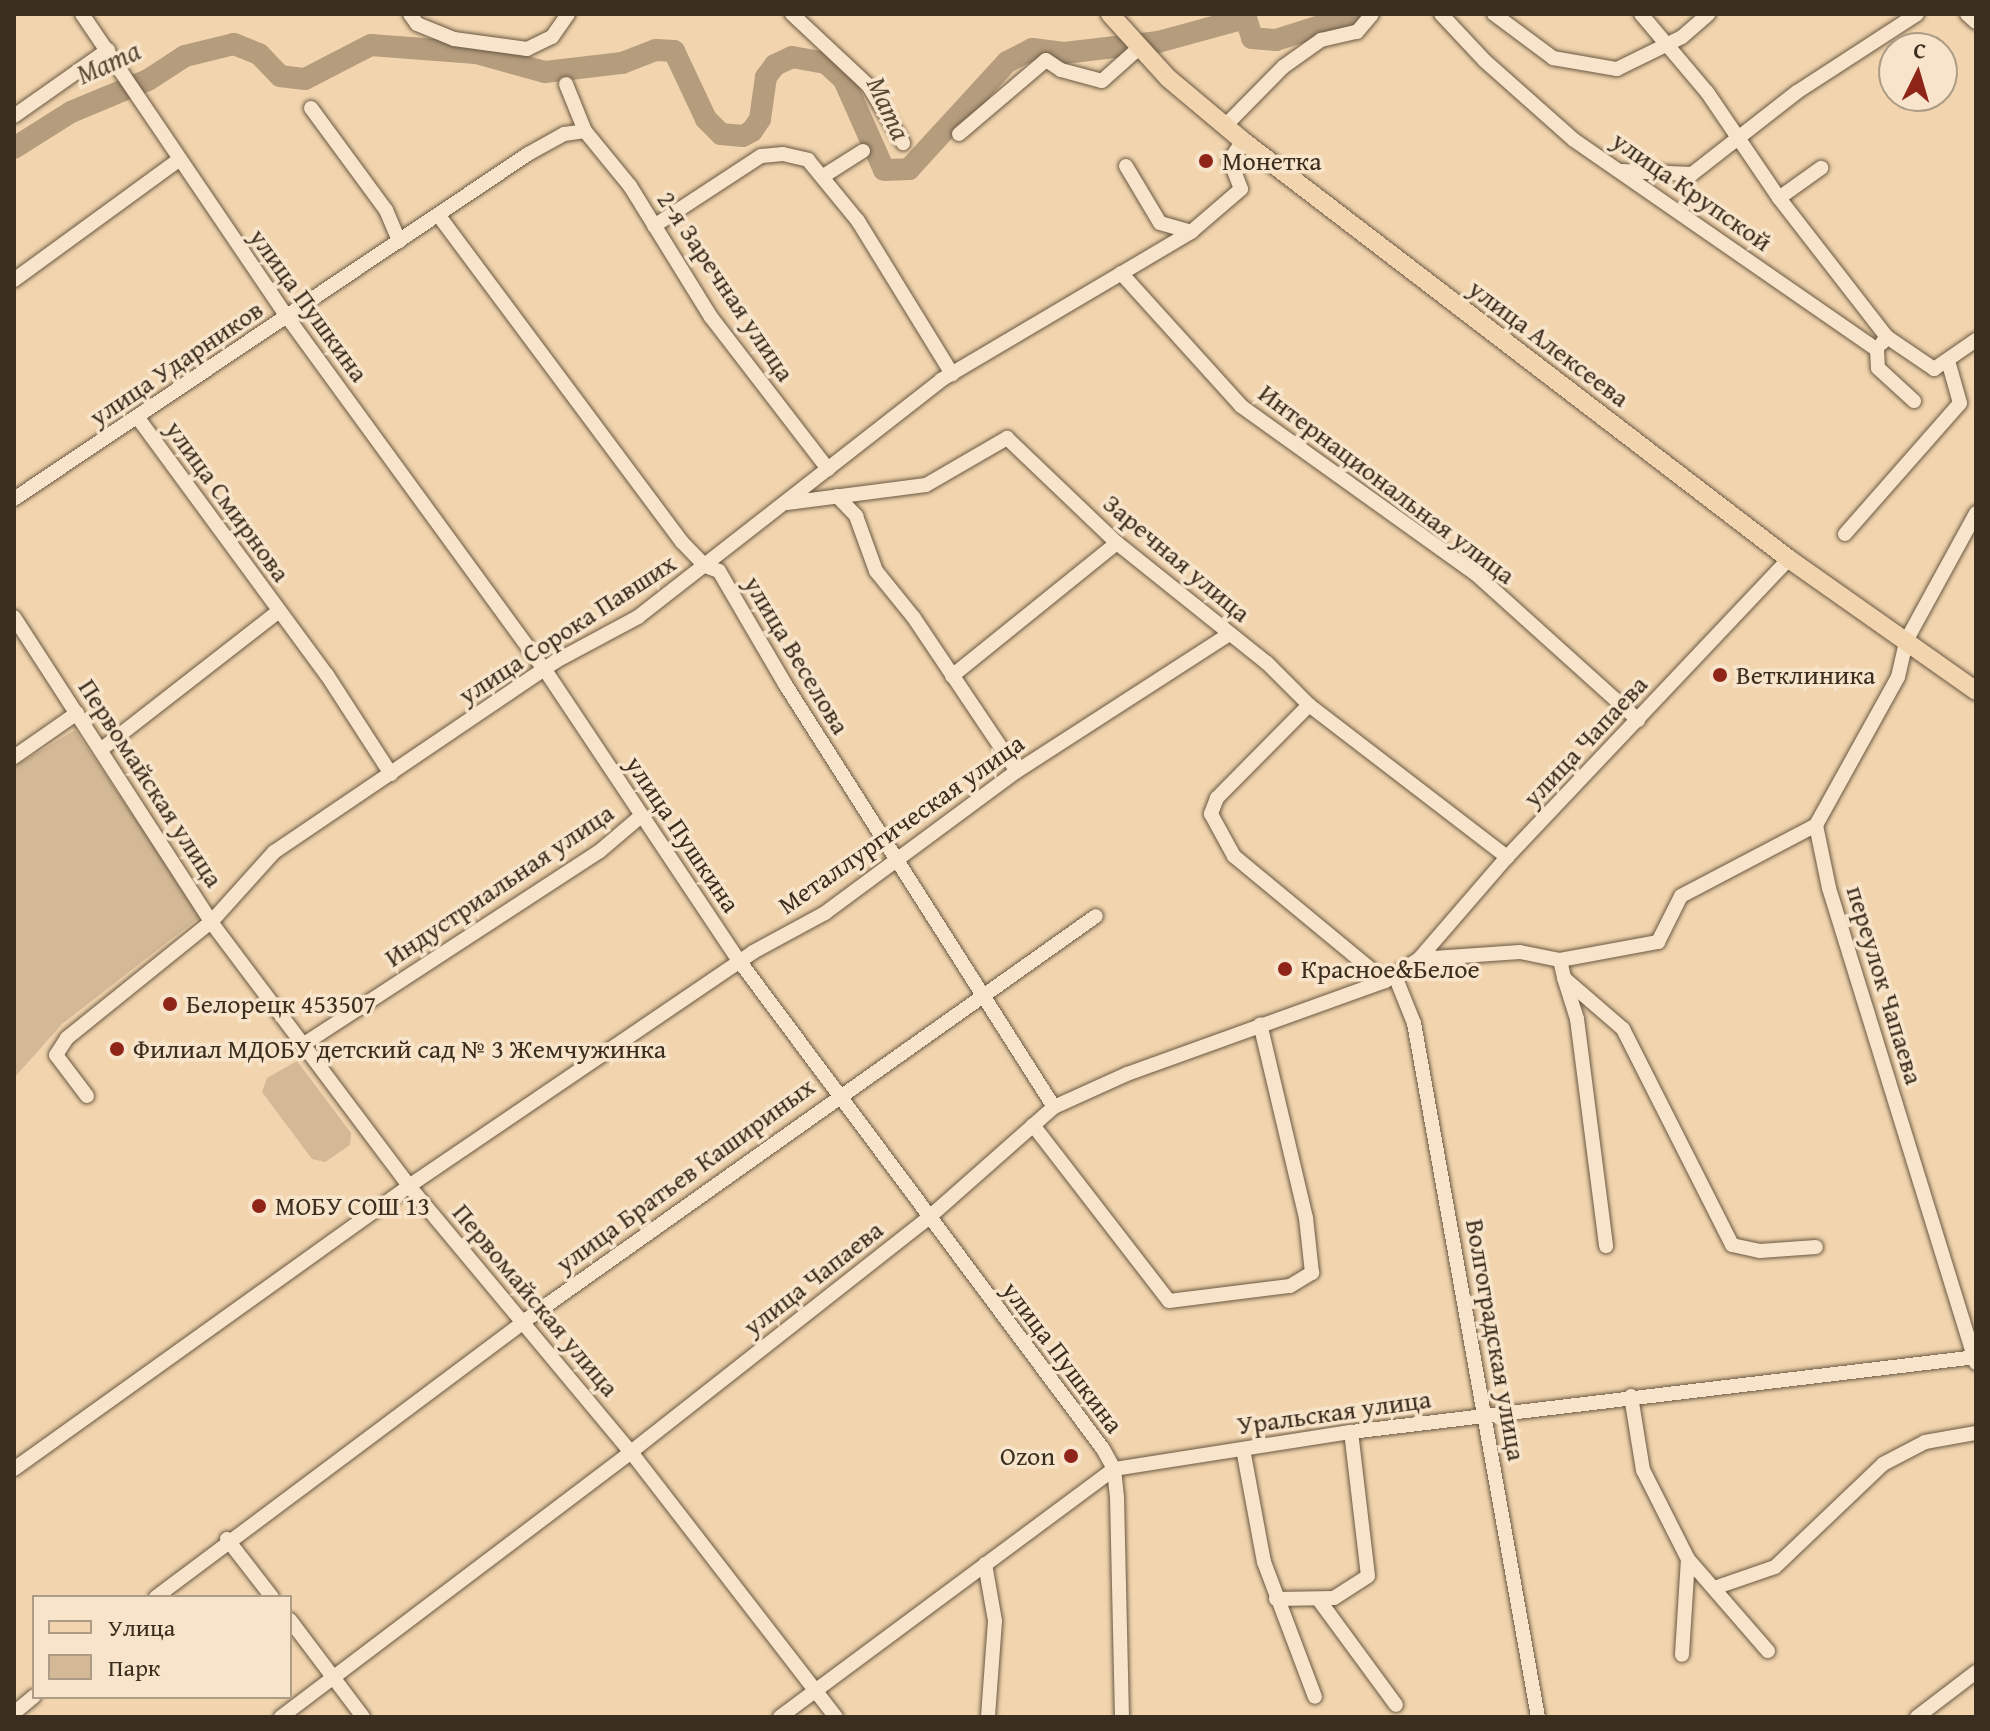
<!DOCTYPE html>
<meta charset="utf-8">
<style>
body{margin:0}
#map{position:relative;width:1990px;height:1731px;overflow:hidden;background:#f2d5ae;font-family:"Gentium Book Plus",serif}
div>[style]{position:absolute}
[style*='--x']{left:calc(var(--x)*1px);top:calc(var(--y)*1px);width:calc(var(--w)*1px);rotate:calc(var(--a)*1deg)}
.green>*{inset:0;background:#d3b996}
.river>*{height:22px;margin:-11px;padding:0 11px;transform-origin:11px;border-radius:11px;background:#b49c7d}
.roads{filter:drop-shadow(0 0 2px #695842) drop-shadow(0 0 2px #695842)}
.minor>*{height:14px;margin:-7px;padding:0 7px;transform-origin:7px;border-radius:7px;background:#f7e4ca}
.major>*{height:18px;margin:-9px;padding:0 9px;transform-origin:9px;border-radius:9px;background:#f2d5ae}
.dots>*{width:22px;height:22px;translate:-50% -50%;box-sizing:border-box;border:4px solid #f7e4ca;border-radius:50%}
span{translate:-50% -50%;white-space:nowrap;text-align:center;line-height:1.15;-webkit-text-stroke:7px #f7e4ca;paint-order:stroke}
.poi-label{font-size:26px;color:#3b2e1e}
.left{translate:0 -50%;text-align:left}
.right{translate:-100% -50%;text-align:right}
.street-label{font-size:26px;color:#3b2e1e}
.water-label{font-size:28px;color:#594a36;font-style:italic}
.frame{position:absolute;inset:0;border:16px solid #3b2e1e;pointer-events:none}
.legend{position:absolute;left:32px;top:1595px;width:260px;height:104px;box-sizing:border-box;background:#f7e4ca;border:2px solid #ac9b85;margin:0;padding:10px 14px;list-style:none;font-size:24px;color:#3b2e1e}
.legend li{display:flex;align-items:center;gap:16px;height:40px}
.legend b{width:40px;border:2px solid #ac9b85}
.north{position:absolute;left:1878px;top:32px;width:80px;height:80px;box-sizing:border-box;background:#f7e4ca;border:2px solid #ac9b85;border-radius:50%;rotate:5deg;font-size:22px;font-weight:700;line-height:32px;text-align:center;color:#3b2e1e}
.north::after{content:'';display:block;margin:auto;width:28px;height:36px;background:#8f2418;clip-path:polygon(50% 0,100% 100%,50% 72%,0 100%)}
</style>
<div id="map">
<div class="green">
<i style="clip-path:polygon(75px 730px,201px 916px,62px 1024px,14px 1078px,14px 767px)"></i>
<i style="clip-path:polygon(297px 1061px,351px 1133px,350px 1145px,325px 1162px,312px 1159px,262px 1092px,267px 1078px)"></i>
</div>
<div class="river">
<i style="--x:14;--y:148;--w:67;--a:-32.3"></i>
<i style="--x:71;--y:112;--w:83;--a:-22.6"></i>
<i style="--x:148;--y:80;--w:44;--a:-33"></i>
<i style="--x:185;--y:56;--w:50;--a:-13.8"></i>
<i style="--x:234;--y:44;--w:27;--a:22"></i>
<i style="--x:259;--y:54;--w:30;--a:46"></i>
<i style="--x:280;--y:76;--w:25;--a:7"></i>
<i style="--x:305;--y:79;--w:74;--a:-27.3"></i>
<i style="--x:371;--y:45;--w:105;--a:4.4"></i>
<i style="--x:476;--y:53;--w:72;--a:15.4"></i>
<i style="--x:545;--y:72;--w:78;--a:-6.7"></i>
<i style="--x:622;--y:63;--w:36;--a:-21"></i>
<i style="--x:656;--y:50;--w:18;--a:3"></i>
<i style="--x:674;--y:51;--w:75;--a:64.8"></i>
<i style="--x:706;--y:119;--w:21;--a:45"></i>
<i style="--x:721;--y:134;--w:22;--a:5"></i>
<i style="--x:743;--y:136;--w:10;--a:-29"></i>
<i style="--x:752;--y:131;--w:14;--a:-56"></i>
<i style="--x:760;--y:119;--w:42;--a:-81.9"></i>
<i style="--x:766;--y:77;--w:15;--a:-53"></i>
<i style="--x:775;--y:65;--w:19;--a:-25"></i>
<i style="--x:792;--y:57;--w:35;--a:10"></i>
<i style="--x:826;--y:63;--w:25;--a:43"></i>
<i style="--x:844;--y:80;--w:98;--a:66"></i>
<i style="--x:884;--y:170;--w:25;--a:-2"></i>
<i style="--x:909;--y:169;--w:145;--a:-47.5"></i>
<i style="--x:1007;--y:62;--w:28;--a:-27"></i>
<i style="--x:1032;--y:49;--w:32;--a:7"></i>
<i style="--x:1064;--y:53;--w:95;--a:-6.7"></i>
<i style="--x:1158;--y:42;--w:91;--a:-15.3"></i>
<i style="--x:1246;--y:18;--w:21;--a:73"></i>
<i style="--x:1252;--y:38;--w:24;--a:5"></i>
<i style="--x:1276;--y:40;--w:86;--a:-17.6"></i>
</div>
<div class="roads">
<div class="minor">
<i style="--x:82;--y:14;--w:367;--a:55.9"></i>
<i style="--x:288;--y:318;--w:436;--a:53.9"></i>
<i style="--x:545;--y:670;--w:351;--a:56.3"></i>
<i style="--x:740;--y:962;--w:607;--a:53.3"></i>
<i style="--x:1103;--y:1449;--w:23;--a:61"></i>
<i style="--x:1114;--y:1469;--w:28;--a:84"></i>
<i style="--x:1117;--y:1497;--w:220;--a:88.7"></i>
<i style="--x:410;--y:14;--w:12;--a:55"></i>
<i style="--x:417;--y:24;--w:40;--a:22"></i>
<i style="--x:454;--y:39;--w:74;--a:7.8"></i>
<i style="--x:527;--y:49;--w:28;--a:-26"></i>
<i style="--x:552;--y:37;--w:28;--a:-55"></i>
<i style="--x:792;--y:14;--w:104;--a:43.1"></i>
<i style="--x:868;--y:85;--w:68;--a:58.9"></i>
<i style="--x:1441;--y:14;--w:64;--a:46.9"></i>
<i style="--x:1485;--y:61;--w:119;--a:41.6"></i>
<i style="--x:1574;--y:140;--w:369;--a:34.7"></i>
<i style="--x:1877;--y:350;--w:18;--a:87"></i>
<i style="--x:1878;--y:368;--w:49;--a:42.5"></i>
<i style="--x:1494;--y:14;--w:74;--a:36.7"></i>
<i style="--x:1553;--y:58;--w:65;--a:9.8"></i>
<i style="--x:1617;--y:69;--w:72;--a:-26.2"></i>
<i style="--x:1682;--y:37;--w:35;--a:-41"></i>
<i style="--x:1641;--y:14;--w:102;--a:49.8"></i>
<i style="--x:1707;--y:92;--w:128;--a:55.8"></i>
<i style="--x:1779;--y:198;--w:52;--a:-35.5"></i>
<i style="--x:1967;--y:14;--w:12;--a:42"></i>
<i style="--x:566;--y:84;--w:51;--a:68"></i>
<i style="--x:311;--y:108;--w:127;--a:53.7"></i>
<i style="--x:386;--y:210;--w:34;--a:67"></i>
<i style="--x:14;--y:116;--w:115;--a:-35.1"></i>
<i style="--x:1225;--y:126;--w:83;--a:-45.5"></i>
<i style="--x:1283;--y:67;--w:47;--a:-35.4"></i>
<i style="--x:1321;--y:40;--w:37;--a:-13"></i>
<i style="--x:1357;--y:32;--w:23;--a:-50"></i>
<i style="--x:959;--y:134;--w:114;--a:-40.4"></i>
<i style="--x:1046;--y:60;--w:18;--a:34"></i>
<i style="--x:1061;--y:70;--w:42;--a:15"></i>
<i style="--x:1102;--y:81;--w:51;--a:-41.8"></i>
<i style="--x:1126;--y:166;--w:66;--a:59.2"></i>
<i style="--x:1160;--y:223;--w:32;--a:16"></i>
<i style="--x:1621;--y:171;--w:71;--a:2.4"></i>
<i style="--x:1692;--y:174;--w:133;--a:-38"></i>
<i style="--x:1797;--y:92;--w:143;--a:-33"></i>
<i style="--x:825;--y:175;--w:45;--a:-32.3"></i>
<i style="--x:1779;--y:198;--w:176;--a:52.2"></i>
<i style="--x:439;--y:216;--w:407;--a:53.3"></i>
<i style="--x:682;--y:542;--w:33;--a:46"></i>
<i style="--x:705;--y:566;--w:15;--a:20"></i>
<i style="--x:719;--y:571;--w:131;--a:59.7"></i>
<i style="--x:785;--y:684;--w:501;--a:57.55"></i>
<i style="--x:654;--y:226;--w:128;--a:-33.2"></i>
<i style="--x:761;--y:156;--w:22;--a:-5"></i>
<i style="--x:783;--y:154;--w:26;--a:13"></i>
<i style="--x:808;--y:160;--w:79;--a:50.7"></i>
<i style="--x:858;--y:221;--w:180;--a:58.4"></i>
<i style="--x:1121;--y:273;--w:179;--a:47.9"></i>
<i style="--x:1241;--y:406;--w:290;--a:35.6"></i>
<i style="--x:1477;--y:575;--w:217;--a:42"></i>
<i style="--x:14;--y:280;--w:202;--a:-36.1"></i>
<i style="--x:1882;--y:343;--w:8;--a:-50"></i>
<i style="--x:1887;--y:337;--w:57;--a:34.2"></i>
<i style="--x:1934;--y:369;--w:51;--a:-34.6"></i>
<i style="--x:138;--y:418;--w:319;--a:53.7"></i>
<i style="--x:327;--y:675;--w:118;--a:57.1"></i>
<i style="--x:837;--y:496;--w:28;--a:46"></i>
<i style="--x:856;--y:516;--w:59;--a:70"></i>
<i style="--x:876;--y:571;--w:60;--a:51"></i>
<i style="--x:914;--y:618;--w:184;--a:56.1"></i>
<i style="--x:14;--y:499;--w:619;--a:-33.87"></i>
<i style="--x:528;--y:154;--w:41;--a:-29.1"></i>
<i style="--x:564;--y:134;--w:21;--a:-8"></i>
<i style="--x:585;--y:131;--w:71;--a:50.7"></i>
<i style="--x:630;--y:186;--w:154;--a:58.3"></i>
<i style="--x:711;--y:317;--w:192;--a:52.4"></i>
<i style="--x:787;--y:503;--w:140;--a:-7.4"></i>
<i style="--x:926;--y:485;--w:94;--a:-30.1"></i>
<i style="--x:1007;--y:438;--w:152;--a:43.7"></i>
<i style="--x:1117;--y:543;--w:192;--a:38.7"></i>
<i style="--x:1267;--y:663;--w:59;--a:45"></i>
<i style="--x:1309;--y:705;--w:250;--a:37.5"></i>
<i style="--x:1845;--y:534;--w:174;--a:-48.7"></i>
<i style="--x:1960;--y:403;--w:44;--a:-105.9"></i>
<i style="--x:14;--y:617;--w:363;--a:57.1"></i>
<i style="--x:211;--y:922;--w:330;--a:53.1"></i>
<i style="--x:409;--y:1186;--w:346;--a:50.2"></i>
<i style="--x:631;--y:1452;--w:335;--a:52.3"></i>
<i style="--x:952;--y:676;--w:212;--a:-38.9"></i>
<i style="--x:1309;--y:705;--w:131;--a:134.7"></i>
<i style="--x:1217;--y:798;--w:17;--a:111"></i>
<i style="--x:1211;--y:814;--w:48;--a:61.3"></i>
<i style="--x:1234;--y:856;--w:196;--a:39.6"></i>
<i style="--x:103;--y:748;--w:222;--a:-37.9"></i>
<i style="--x:14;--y:757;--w:77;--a:-34.9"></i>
<i style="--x:1419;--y:959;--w:101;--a:-4"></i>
<i style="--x:1520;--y:952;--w:41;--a:11.3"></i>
<i style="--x:1560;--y:960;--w:100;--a:-10.4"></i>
<i style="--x:1658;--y:942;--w:51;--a:-63.4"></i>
<i style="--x:1681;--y:896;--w:153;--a:-27.7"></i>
<i style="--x:1560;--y:960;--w:18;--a:77"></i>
<i style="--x:1564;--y:978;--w:78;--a:40.8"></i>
<i style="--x:1623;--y:1029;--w:242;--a:63.2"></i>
<i style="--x:1732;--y:1245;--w:29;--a:12"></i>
<i style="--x:1760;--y:1251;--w:56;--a:-4.1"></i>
<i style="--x:1395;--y:976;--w:51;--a:68"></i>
<i style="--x:1414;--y:1023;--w:705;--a:79.87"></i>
<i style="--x:1564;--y:978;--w:43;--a:72.4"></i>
<i style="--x:1577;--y:1019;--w:229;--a:82.7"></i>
<i style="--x:304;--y:1044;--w:353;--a:-33.1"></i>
<i style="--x:600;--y:851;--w:54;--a:-40.5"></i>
<i style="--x:87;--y:1096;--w:51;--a:-127.1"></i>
<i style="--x:56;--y:1055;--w:20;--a:-57"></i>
<i style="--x:67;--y:1038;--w:185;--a:-38.9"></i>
<i style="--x:211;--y:922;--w:94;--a:-48"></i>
<i style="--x:274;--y:852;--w:341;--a:-34.1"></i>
<i style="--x:556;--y:661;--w:93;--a:-28.2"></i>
<i style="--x:638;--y:617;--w:385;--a:-38"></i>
<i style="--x:941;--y:380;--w:291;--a:-30.6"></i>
<i style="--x:1191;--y:232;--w:66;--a:-40.7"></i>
<i style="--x:1241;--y:189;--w:31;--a:-111"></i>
<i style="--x:1230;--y:160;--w:23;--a:-56"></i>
<i style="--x:1033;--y:1125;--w:222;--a:52.3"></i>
<i style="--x:1169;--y:1301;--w:122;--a:-7.1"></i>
<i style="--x:1290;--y:1286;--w:26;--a:-31"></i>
<i style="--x:1312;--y:1273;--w:55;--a:-96.2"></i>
<i style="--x:1306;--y:1218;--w:199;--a:-103.3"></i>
<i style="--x:1976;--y:1363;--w:497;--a:-107.2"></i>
<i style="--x:1829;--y:888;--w:64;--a:-101.7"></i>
<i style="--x:1816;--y:825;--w:169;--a:-61"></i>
<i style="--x:1898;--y:677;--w:37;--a:-77"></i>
<i style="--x:1906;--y:641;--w:146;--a:-61.3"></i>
<i style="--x:1631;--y:1396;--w:75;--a:80.8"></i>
<i style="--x:1643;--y:1470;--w:100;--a:63.2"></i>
<i style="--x:1688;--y:1559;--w:96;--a:93.6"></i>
<i style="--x:1243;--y:1449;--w:115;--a:79.5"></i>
<i style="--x:1264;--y:1562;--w:144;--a:69.3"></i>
<i style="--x:14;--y:1469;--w:486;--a:-35.6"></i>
<i style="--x:409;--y:1186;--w:416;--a:-34.2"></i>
<i style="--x:753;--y:952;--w:82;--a:-28.4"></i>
<i style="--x:825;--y:913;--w:239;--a:-36.5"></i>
<i style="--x:1017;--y:771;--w:251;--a:-32.8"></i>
<i style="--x:227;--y:1539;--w:73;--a:52.2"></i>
<i style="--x:1688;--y:1559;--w:122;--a:49"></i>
<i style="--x:985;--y:1564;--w:58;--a:80"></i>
<i style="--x:995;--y:1621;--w:96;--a:94.2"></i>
<i style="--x:1717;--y:1587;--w:61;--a:-19"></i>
<i style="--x:1775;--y:1567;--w:149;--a:-43.6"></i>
<i style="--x:1883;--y:1464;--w:47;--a:-27.6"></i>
<i style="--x:1925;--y:1442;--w:52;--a:-10"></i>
<i style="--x:156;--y:1597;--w:459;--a:-36.8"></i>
<i style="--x:523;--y:1322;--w:702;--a:-35.32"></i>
<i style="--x:1276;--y:1599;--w:58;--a:-1"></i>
<i style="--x:1334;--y:1598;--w:40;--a:-32.9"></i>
<i style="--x:1368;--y:1576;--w:145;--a:-96.7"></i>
<i style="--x:1319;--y:1600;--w:130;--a:53.7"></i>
<i style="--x:290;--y:1620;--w:121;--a:53"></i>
<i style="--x:14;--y:1713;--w:26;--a:-40"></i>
<i style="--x:281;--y:1717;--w:439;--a:-37.1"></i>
<i style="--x:631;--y:1452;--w:377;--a:-38.2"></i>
<i style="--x:927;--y:1219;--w:169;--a:-41.4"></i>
<i style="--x:1054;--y:1107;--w:80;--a:-24.3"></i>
<i style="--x:1127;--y:1074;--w:274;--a:-19.8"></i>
<i style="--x:1385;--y:981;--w:40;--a:-32.9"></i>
<i style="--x:1419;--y:959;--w:135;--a:-49.2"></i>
<i style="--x:1507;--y:857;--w:410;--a:-46.6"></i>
<i style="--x:780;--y:1717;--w:416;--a:-36.6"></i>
<i style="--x:1114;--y:1469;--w:240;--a:-8.9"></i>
<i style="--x:1351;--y:1432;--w:629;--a:-6.84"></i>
<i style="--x:1917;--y:1717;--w:74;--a:-37.3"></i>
</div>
<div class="major">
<i style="--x:1110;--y:14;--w:86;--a:47.8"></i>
<i style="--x:1168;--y:78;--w:98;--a:40"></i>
<i style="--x:1243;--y:141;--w:688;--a:37.44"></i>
<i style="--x:1789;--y:559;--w:229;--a:35.2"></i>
</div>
</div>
<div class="dots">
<i style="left:1206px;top:161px;background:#8f2418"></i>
<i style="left:1720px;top:675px;background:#8f2418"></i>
<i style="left:1285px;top:969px;background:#8f2418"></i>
<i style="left:170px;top:1004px;background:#8f2418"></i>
<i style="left:117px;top:1049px;background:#8f2418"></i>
<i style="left:259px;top:1206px;background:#8f2418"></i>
<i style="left:1071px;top:1456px;background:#8f2418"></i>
</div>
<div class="poi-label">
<span class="left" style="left:1222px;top:161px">Монетка</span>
<span class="left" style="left:1736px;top:675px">Ветклиника</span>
<span class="left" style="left:1301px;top:969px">Красное&amp;Белое</span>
<span class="left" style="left:186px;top:1004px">Белорецк 453507</span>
<span class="left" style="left:133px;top:1049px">Филиал МДОБУ детский сад № 3 Жемчужинка</span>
<span class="left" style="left:275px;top:1206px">МОБУ СОШ 13</span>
<span class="right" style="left:1055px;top:1456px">Ozon</span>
</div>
<div class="street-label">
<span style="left:1692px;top:191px;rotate:35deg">улица Крупской</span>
<span style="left:726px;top:286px;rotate:56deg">2-я Заречная улица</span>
<span style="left:309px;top:305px;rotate:54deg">улица Пушкина</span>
<span style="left:1549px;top:343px;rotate:37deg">улица Алексеева</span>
<span style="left:176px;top:363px;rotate:-34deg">улица Ударников</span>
<span style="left:1387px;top:484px;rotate:37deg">Интернациональная улица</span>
<span style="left:228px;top:501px;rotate:54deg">улица Смирнова</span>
<span style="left:1177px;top:558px;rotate:40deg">Заречная улица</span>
<span style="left:567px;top:629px;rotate:-33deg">улица Сорока Павших</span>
<span style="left:797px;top:655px;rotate:59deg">улица Веселова</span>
<span style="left:1585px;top:741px;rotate:-47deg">улица Чапаева</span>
<span style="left:151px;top:783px;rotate:57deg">Первомайская улица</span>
<span style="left:901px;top:824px;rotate:-35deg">Металлургическая улица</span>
<span style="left:683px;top:834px;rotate:56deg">улица Пушкина</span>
<span style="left:499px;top:885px;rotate:-34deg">Индустриальная улица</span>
<span style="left:1885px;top:985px;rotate:73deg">переулок Чапаева</span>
<span style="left:685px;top:1175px;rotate:-36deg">улица Братьев Кашириных</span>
<span style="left:813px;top:1278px;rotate:-38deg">улица Чапаева</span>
<span style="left:536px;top:1300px;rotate:50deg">Первомайская улица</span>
<span style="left:1496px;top:1340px;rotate:80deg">Волгоградская улица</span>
<span style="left:1063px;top:1357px;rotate:53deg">улица Пушкина</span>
<span style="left:1334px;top:1412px;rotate:-8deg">Уральская улица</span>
</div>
<div class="water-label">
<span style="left:108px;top:62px;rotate:-25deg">Мата</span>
<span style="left:889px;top:108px;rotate:65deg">Мата</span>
</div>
<div class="frame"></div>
<ul class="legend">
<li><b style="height:10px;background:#f2d5ae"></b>Улица</li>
<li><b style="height:22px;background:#d3b996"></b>Парк</li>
</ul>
<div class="north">С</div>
</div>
